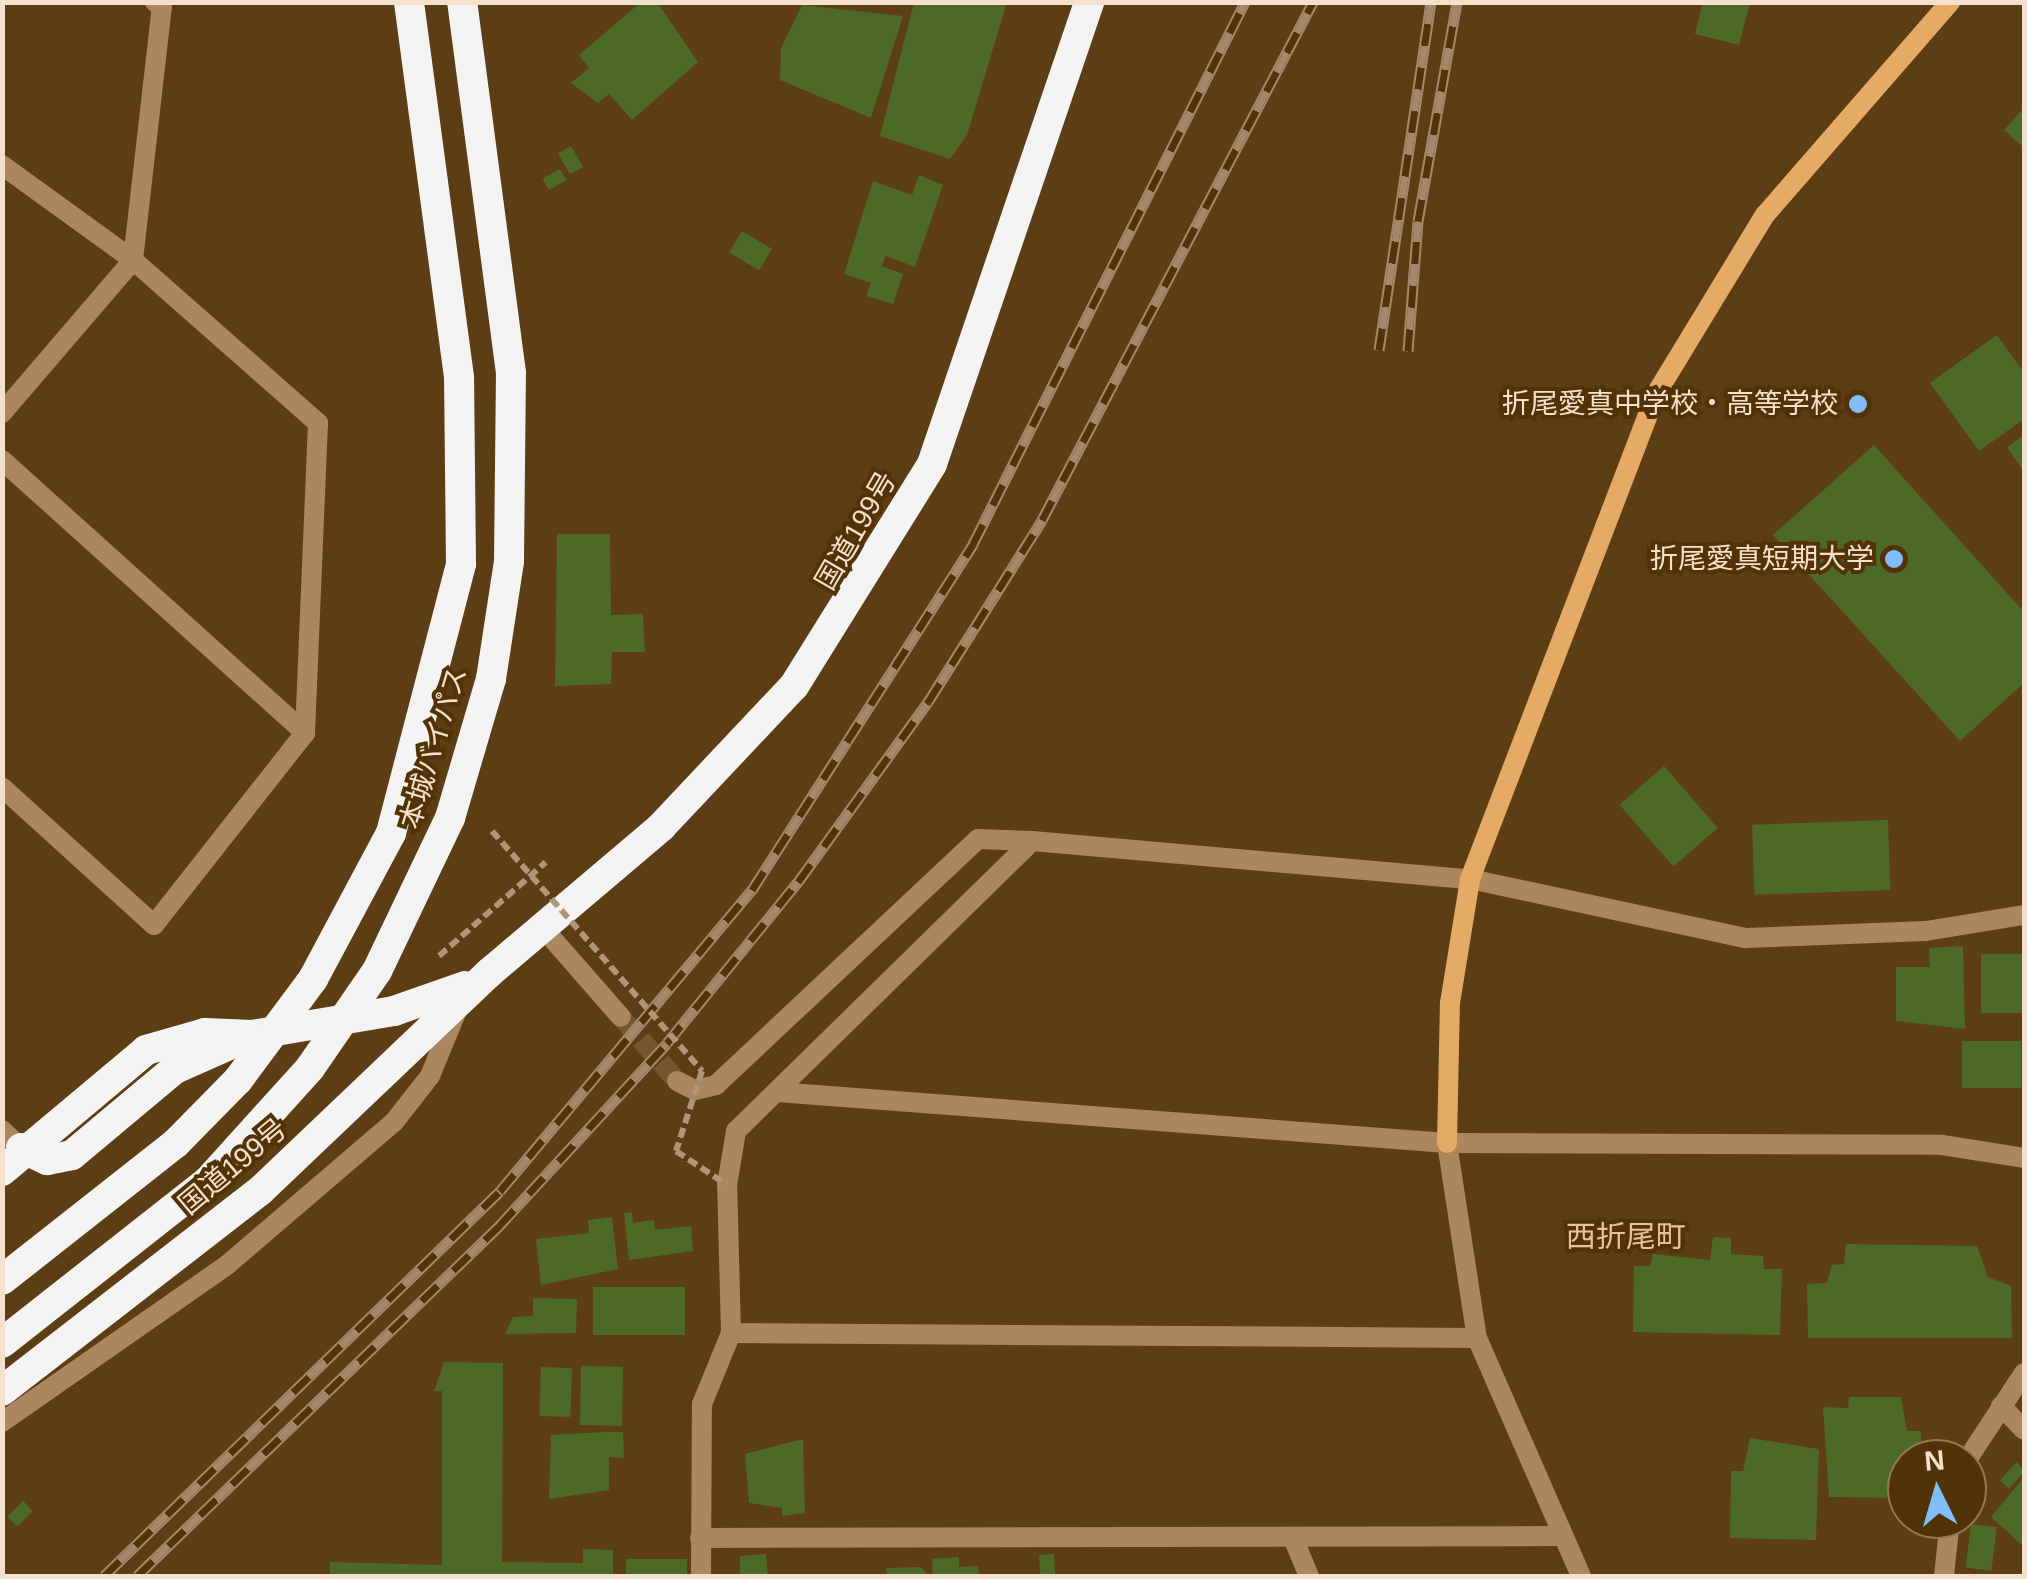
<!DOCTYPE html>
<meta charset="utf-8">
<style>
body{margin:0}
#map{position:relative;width:2027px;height:1579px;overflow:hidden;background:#5d3d14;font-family:Helvetica,"Noto Sans JP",sans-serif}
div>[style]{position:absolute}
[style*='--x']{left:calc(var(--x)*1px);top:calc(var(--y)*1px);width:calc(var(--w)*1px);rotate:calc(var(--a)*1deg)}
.building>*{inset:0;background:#4d6928;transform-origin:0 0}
.street-tunnel>*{height:20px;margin-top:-10px;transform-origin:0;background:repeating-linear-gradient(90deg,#745630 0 20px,transparent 0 30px)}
.path>*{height:6px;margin-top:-3px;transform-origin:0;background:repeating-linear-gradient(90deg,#af9678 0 10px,transparent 0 15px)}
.street>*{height:20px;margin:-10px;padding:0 10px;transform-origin:10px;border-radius:10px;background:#ac865d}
.secondary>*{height:20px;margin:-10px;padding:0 10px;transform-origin:10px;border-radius:10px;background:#e5aa65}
.highway>*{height:30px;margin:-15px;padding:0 15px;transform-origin:15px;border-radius:15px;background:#f3f3f3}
.rail>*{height:11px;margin-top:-5.5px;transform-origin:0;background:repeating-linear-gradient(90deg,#523207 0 22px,#a3896a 0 44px);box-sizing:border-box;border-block:2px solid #a3896a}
.path-bridge>*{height:6px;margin-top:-3px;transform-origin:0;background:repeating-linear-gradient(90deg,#af9678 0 10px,transparent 0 15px)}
.highway-bridge>*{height:30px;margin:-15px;padding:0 15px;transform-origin:15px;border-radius:15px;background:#f3f3f3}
.dots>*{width:28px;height:28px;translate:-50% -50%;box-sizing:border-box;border:5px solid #523207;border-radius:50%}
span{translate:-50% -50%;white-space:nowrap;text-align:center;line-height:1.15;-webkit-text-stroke:8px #523207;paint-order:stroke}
.poi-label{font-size:28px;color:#f4e1cc}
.right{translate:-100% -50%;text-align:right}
.street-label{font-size:28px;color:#f4e1cc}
.neighbourhood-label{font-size:30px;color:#e8c197}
.frame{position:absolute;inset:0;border:5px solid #f4e1cc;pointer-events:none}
.north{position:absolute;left:1887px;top:1439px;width:100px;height:100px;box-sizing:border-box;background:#523207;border:2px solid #937856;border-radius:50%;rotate:355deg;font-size:28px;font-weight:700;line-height:40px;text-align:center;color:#f4e1cc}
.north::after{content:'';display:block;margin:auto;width:35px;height:45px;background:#80bdfa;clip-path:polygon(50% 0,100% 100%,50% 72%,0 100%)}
</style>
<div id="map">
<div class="building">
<div style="clip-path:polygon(641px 2px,657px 2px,698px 62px,632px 120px,609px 94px,598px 103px,571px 83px,589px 68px,579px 55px)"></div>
<div style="clip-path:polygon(914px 2px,1007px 2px,967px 135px,950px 159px,880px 136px)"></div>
<div style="clip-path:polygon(1703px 2px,1750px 2px,1739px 45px,1695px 34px)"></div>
<div style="clip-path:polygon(802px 5px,903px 16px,871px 118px,780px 80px,781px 48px)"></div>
<div style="clip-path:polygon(2024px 108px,2024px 148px,2004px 130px)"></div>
<div style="left:571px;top:146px;width:24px;height:15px;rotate:60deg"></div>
<div style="left:560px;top:169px;width:13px;height:20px;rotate:61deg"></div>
<div style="clip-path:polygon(919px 175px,943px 185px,915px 267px,886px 256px,881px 266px,903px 274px,893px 304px,866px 296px,871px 283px,844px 274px,873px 181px,912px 195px)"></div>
<div style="left:742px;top:231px;width:35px;height:25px;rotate:31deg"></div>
<div style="clip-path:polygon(1997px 335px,2024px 373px,2024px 419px,1979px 451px,1930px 383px)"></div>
<div style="clip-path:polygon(2024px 435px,2024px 468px,2022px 469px,2007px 447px)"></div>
<div style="clip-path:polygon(1874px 445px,2024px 612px,2024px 683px,1960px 741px,1773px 535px)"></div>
<div style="clip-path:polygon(557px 534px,610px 534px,611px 615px,643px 614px,645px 652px,612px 652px,611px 684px,555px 686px)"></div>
<div style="left:1664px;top:766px;width:82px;height:59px;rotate:49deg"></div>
<div style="left:1888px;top:820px;width:70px;height:136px;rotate:88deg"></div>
<div style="clip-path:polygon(1963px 946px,1965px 1029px,1896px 1021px,1896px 967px,1930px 967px,1929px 948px)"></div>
<div style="left:2024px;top:954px;width:59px;height:43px;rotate:90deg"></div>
<div style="left:1962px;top:1041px;width:59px;height:47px"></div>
<div style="clip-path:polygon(632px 1212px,633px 1223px,654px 1220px,655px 1230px,691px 1226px,693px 1251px,629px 1260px,624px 1213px)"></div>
<div style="clip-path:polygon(612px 1217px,618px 1269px,541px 1285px,536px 1239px,589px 1233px,588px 1220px)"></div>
<div style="clip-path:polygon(1713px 1237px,1731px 1238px,1731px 1254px,1763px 1256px,1764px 1269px,1782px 1269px,1780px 1335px,1633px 1332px,1634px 1266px,1650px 1266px,1653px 1254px,1710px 1260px)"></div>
<div style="clip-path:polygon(1846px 1244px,1977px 1246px,1988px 1277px,2011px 1286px,2012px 1338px,1808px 1338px,1807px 1284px,1827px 1283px,1832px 1265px,1844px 1264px)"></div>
<div style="left:685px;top:1287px;width:48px;height:92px;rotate:90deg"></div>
<div style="clip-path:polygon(533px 1298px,577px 1299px,576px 1333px,505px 1334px,513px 1317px,533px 1316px)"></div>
<div style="clip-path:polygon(444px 1362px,503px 1363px,502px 1562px,583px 1563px,583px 1549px,613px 1550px,613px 1576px,330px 1576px,330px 1562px,442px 1565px,442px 1391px,434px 1391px)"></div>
<div style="left:581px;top:1366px;width:42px;height:59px;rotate:1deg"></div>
<div style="left:541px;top:1367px;width:31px;height:49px;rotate:2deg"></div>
<div style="clip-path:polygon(1849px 1397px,1901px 1397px,1907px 1431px,1921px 1431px,1921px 1459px,1907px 1459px,1907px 1498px,1829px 1497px,1823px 1407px,1848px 1408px)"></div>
<div style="clip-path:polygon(606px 1432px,623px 1432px,624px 1458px,609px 1457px,609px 1490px,549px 1499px,551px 1435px)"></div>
<div style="clip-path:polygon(1750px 1438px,1819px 1449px,1816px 1540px,1730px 1538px,1731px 1471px,1743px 1471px)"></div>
<div style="clip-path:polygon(803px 1439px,805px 1513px,782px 1516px,782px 1508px,749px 1503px,745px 1454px)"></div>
<div style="clip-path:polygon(2017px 1462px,2024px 1472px,2009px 1489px,2000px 1480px)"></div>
<div style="clip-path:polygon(2024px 1477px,2024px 1547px,1991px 1517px)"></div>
<div style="left:23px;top:1501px;width:14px;height:22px;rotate:45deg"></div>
<div style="left:1971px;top:1524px;width:26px;height:44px;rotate:7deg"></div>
<div style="clip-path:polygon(766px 1554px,768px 1576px,740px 1576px,740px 1556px)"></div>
<div style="left:1054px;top:1554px;width:22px;height:15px;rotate:87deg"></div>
<div style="clip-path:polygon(959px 1557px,959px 1567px,978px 1566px,979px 1576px,933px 1576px,932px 1559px)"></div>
<div style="left:687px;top:1559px;width:17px;height:61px;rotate:90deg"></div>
<div style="clip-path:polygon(921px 1567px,929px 1576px,887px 1576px,886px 1568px)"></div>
</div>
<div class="street-tunnel">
<div style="--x:621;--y:1017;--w:85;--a:48.8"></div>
</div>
<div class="path">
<div style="--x:439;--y:956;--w:142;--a:-41.3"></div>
</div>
<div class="street">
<div style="--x:2;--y:165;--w:162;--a:35.9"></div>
<div style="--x:133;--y:260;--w:247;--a:41.4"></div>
<div style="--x:318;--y:423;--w:310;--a:92.4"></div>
<div style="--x:305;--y:733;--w:244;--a:128.2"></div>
<div style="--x:154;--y:925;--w:205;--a:-137.8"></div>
<div style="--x:2;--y:413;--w:201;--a:-49.4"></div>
<div style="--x:133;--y:260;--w:255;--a:-83.5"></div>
<div style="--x:162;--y:7;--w:9;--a:-144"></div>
<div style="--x:2;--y:460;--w:408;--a:42"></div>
<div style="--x:543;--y:928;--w:118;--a:48.8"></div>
<div style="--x:677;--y:1081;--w:20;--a:27"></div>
<div style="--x:695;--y:1090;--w:22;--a:-13"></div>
<div style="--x:716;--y:1085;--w:359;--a:-43.2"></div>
<div style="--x:978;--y:839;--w:54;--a:2.1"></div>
<div style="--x:777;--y:1092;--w:672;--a:4.35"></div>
<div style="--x:1447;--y:1143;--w:495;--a:0.2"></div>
<div style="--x:1942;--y:1145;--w:83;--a:9"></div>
<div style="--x:2;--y:1130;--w:26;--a:43"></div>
<div style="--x:1447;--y:1143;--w:197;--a:81.3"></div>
<div style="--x:1477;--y:1338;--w:260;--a:66.4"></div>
<div style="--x:731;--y:1333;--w:746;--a:0.38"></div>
<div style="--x:2001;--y:1406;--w:33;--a:46"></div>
<div style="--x:2;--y:1422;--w:274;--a:-34.9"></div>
<div style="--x:227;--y:1265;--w:220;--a:-40.6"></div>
<div style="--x:394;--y:1122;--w:58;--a:-52"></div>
<div style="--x:430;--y:1076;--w:74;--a:-67.6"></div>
<div style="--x:1967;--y:1460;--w:104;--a:-56.8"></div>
<div style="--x:700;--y:1538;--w:858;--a:-0.13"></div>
<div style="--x:1293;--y:1538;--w:41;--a:67.2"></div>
<div style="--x:701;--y:1576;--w:172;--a:-89.7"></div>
<div style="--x:702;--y:1404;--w:77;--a:-67.8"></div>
<div style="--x:731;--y:1333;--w:148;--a:-91.5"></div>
<div style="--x:727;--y:1185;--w:55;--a:-80.5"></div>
<div style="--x:736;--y:1131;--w:414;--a:-44.4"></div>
<div style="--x:1032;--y:841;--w:440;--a:5"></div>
<div style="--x:1470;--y:879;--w:282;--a:12.1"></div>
<div style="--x:1746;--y:938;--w:180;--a:-2.2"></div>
<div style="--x:1926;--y:931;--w:99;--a:-9.3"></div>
<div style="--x:1944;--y:1576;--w:57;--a:-84"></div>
</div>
<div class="secondary">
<div style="--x:1447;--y:1143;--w:140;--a:-88.8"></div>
<div style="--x:1450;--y:1003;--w:126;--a:-80.8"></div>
<div style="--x:1470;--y:879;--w:519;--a:-69.02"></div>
<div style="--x:1656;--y:394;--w:210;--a:-58.7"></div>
<div style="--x:1765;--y:215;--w:282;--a:-49"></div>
</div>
<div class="highway">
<div style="--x:377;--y:971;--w:170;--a:-64.5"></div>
<div style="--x:450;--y:818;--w:145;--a:-73.6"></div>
<div style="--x:491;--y:679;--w:119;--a:-81.3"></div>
<div style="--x:509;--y:561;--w:188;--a:-89.4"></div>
<div style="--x:511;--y:373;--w:374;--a:-97.5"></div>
<div style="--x:313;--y:979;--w:166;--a:-61.9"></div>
<div style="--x:391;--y:833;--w:278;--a:-75.4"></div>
<div style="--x:461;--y:564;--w:187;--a:-90.6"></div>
<div style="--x:459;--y:377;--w:378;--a:-97.6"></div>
<div style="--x:21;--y:1148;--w:29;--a:25"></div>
<div style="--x:47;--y:1160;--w:25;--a:-11"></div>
<div style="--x:72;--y:1155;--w:134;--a:-39.9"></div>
<div style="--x:175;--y:1069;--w:77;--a:-23.9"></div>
<div style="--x:2;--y:1171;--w:188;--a:-40"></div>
<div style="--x:146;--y:1050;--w:61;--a:-16.1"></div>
<div style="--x:205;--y:1033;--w:47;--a:2.4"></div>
<div style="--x:252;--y:1035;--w:144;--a:-9.6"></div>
<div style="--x:394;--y:1011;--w:75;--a:-19.4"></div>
<div style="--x:2;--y:1280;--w:221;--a:-38.2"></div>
<div style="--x:176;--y:1143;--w:88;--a:-45.5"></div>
<div style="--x:2;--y:1343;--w:262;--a:-38.2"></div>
<div style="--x:208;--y:1181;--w:152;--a:-47.9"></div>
<div style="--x:2;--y:1391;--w:326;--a:-37.8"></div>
<div style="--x:260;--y:1191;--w:316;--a:-43.6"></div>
<div style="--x:489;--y:973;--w:226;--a:-40.3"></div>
<div style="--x:661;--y:827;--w:194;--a:-46.7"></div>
<div style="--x:794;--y:686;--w:261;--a:-58.1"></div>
<div style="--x:932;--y:464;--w:488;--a:-71.2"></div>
</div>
<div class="rail">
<div style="--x:1379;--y:350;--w:352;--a:-81.5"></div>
<div style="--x:1408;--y:351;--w:130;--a:-85.6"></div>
<div style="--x:1418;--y:221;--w:222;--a:-79.9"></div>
<div style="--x:104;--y:1576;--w:552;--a:-44.19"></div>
<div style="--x:500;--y:1191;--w:393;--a:-50.1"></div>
<div style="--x:752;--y:890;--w:411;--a:-57.4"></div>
<div style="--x:973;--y:544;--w:606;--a:-63.35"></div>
<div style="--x:137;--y:1576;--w:504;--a:-44.03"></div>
<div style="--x:499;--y:1226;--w:248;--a:-47.4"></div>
<div style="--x:667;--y:1043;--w:208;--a:-50.9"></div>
<div style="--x:798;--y:882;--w:222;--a:-54.2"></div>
<div style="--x:928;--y:702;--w:215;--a:-57.9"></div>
<div style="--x:1042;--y:520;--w:585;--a:-62.38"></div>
</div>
<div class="path-bridge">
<div style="--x:492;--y:831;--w:319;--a:48.8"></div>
<div style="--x:702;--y:1071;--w:84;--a:108"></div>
<div style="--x:676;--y:1151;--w:61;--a:33.7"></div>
</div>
<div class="highway-bridge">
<div style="--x:310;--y:1068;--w:118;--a:-55.4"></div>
<div style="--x:238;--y:1080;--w:126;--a:-53.4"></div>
</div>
<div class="dots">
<div style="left:1858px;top:404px;background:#80bdfa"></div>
<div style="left:1894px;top:559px;background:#80bdfa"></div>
</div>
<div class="poi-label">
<span class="right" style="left:1838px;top:404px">折尾愛真中学校・高等学校</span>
<span class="right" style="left:1874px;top:559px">折尾愛真短期大学</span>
</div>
<div class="street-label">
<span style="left:856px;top:531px;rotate:-60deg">国道199号</span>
<span style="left:434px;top:748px;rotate:-73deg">本城バイパス</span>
<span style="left:233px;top:1167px;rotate:-40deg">国道199号</span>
</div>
<div class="neighbourhood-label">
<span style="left:1626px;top:1237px">西折尾町</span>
</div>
<div class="frame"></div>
<div class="north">N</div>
</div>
